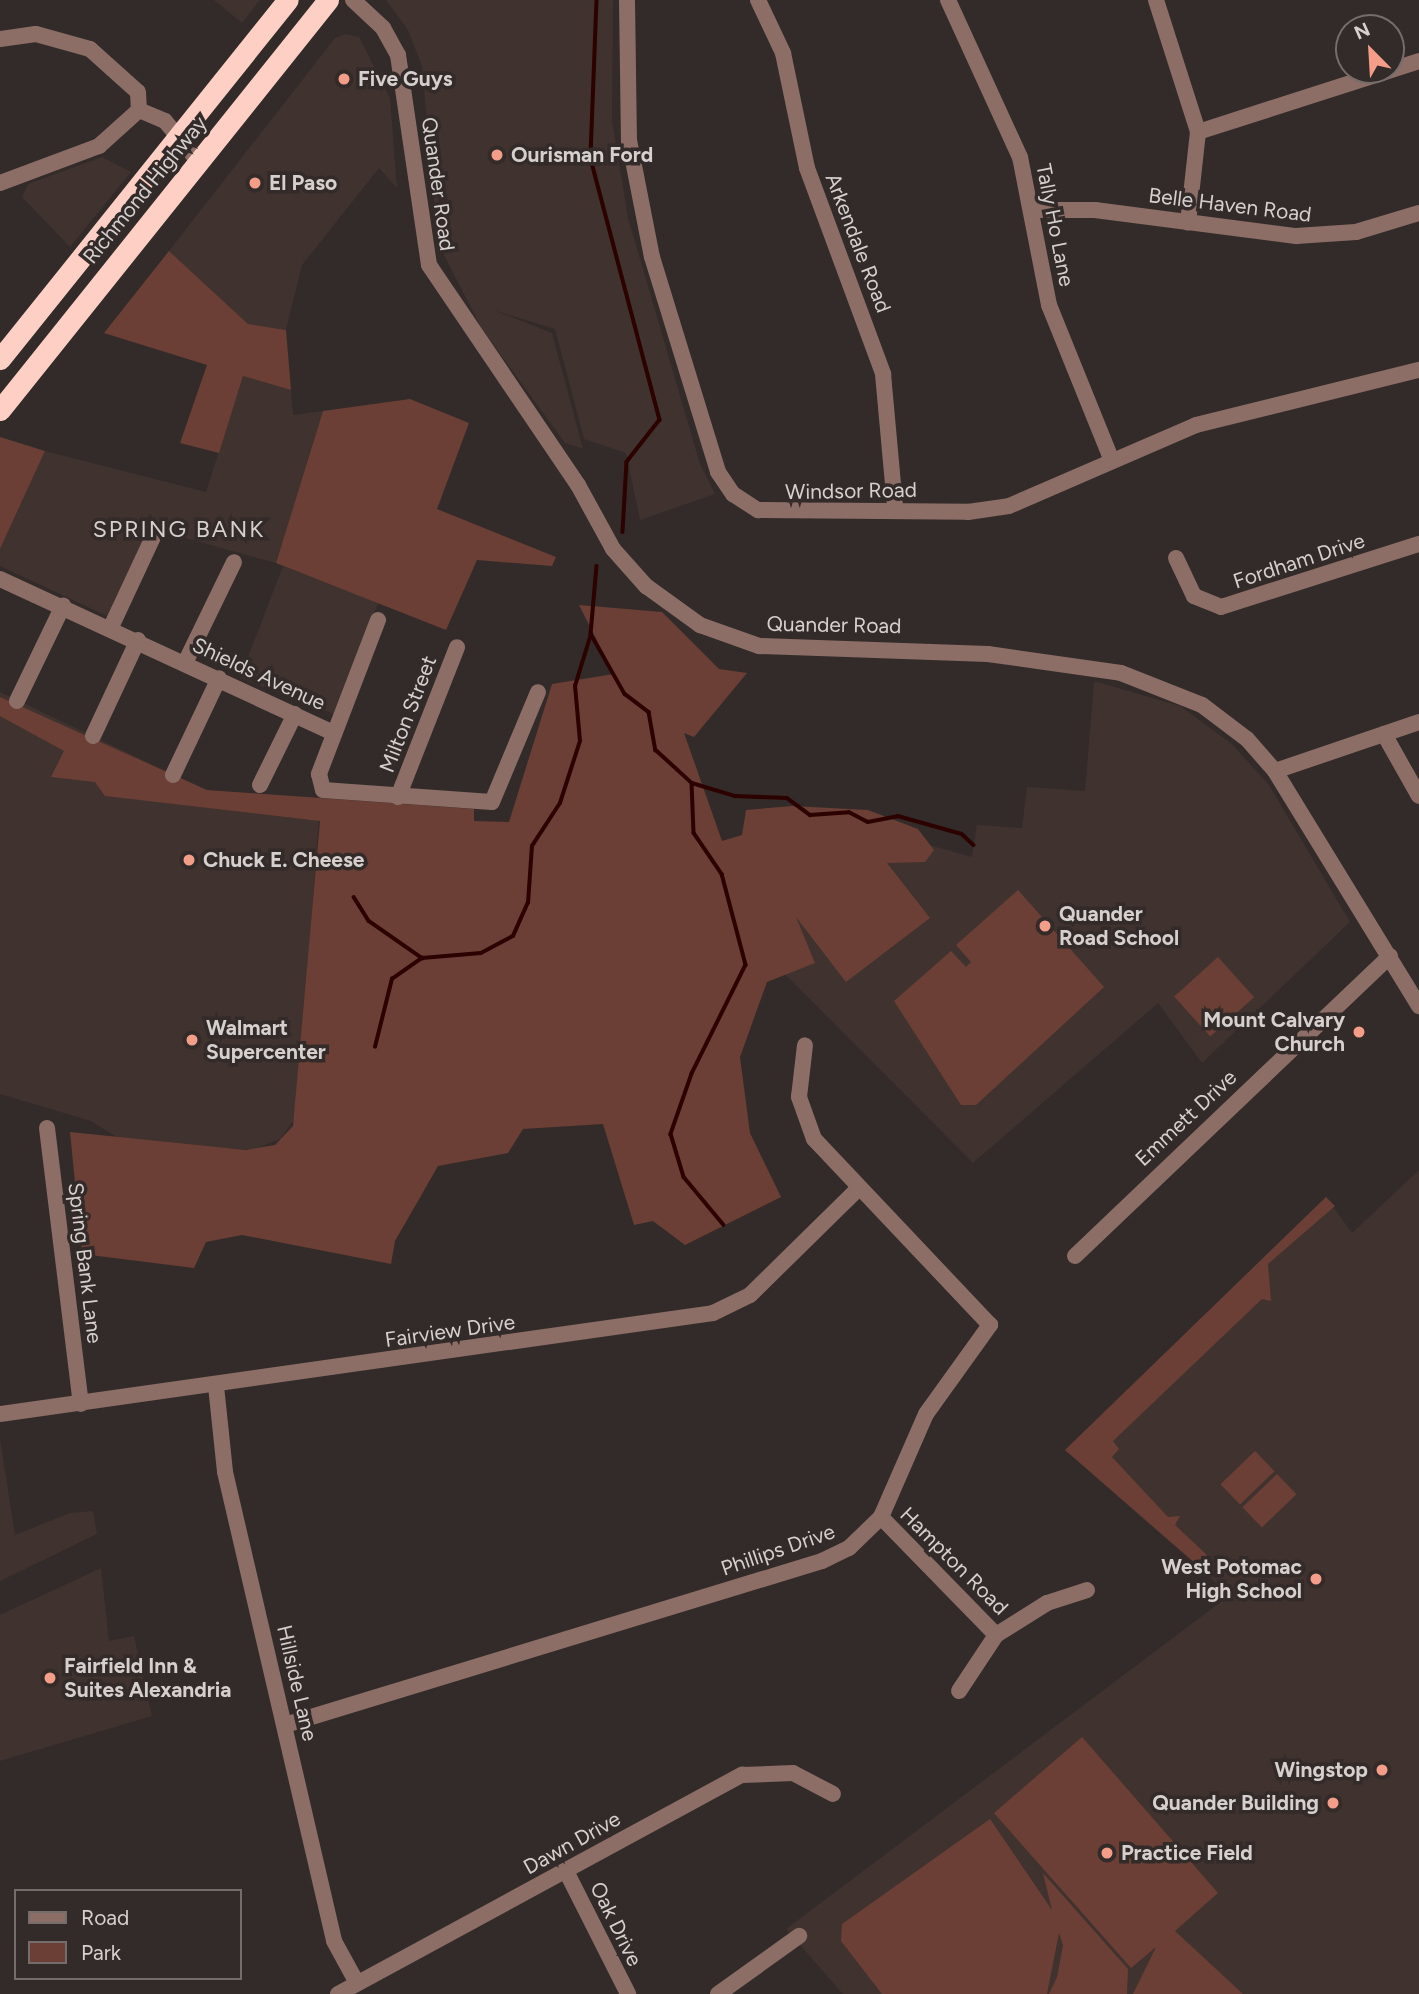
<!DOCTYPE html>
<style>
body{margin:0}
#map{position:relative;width:1419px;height:1994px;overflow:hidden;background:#332b29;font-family:Figtree,sans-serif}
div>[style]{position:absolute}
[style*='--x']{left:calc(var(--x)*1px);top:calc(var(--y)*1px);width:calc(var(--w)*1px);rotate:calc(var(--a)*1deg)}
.built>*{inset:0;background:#40322e;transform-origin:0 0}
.green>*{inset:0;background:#6b3f35;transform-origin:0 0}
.stream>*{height:3.5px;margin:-1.75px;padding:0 1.75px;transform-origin:1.75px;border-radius:1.75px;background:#2b0200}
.minor>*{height:16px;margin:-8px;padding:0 8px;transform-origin:8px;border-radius:8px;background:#8c6e67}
.highway>*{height:21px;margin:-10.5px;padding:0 10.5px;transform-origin:10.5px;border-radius:10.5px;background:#fed0c5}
.dots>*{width:19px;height:19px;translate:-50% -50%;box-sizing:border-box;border:4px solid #332b29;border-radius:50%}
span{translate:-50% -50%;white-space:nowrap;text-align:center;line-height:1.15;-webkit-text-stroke:7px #332b29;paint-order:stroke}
.poi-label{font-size:21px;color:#d5d0ce;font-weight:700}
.left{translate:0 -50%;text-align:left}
.right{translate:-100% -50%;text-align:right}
.street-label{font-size:21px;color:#d5d0ce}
.neighbourhood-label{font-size:23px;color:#d5d0ce;letter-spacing:2px}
.legend{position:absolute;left:14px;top:1889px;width:228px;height:91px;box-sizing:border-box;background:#332b29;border:2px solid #746d6b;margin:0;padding:9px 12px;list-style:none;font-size:21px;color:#d5d0ce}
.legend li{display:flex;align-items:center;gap:14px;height:35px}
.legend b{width:35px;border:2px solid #746d6b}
.north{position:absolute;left:1335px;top:14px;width:70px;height:70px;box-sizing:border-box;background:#332b29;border:2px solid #746d6b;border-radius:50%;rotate:336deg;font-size:19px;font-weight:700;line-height:28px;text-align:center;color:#d5d0ce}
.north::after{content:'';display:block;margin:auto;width:24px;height:32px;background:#f49e89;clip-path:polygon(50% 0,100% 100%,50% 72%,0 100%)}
</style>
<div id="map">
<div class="built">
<div style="clip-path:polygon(214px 0,260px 0,242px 23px)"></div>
<div style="clip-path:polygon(386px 0,613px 0,612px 121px,628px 218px,700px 464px,715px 494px,640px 520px,626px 453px,584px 439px,555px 329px,493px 310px,552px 333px,583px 449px,565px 443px,482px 329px,438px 243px,422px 66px,408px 30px)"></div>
<div style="clip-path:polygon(346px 34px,359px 37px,390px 98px,397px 188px,379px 168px,302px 265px,286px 330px,248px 324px,169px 251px,335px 38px)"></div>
<div style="clip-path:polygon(102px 157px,131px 172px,70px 247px,22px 197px,28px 184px)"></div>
<div style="clip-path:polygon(243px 376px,291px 390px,293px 415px,323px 411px,276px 563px,149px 528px,107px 616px,0 566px,0 549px,45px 451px,206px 492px)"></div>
<div style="left:283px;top:566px;width:102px;height:120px;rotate:21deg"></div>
<div style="clip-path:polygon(1094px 681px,1180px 706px,1232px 744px,1269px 785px,1350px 922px,1202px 1063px,1158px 1003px,973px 1163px,742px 931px,819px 814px,972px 857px,977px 825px,1022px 828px,1027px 787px,1085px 791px)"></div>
<div style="clip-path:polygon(0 692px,214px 794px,320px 803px,299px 1092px,294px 1120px,280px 1139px,252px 1150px,123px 1141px,91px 1121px,0 1094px)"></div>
<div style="clip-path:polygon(1419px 1170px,1419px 1994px,843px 1994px,786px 1929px,1230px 1595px,1065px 1450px,1326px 1197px,1352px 1233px)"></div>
<div style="clip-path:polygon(0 1439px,15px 1535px,70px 1513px,93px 1511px,97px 1534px,0 1581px)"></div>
<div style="clip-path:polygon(101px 1568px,109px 1641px,134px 1636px,152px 1716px,0 1761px,0 1615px)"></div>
</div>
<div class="green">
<div style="clip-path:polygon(169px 251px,248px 324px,286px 330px,291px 390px,243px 376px,219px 453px,180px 443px,207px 365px,104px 333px)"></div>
<div style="clip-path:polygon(410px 399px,469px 423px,437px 509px,556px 557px,552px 566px,477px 560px,446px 630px,276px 563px,323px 411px)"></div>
<div style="clip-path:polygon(0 437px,45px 451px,0 549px)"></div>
<div style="clip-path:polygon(579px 605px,662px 612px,719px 669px,747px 673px,694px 737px,684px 733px,722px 841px,742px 835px,746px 810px,792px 806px,868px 810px,918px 829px,934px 850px,925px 862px,887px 863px,930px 918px,846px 982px,796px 917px,815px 963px,767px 982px,740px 1057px,750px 1133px,781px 1197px,685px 1245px,653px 1221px,634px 1225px,603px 1124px,523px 1129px,508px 1153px,438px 1166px,395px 1241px,391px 1264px,242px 1235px,206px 1242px,194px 1268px,82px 1254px,70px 1132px,246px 1150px,275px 1145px,293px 1126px,320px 821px,105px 796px,95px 782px,51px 777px,64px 751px,0 716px,0 697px,207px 790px,474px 809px,474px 821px,509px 822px,552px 684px,614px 674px)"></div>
<div style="clip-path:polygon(1018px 890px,1104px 987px,976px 1105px,961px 1105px,894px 1001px,951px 951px,966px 967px,971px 962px,956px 945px)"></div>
<div style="left:1218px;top:957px;width:54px;height:59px;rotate:48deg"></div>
<div style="clip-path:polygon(1326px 1197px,1335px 1206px,1268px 1264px,1271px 1301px,1262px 1299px,1113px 1441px,1119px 1449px,1112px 1457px,1168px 1517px,1180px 1516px,1175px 1525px,1207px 1555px,1195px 1563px,1065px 1450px)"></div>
<div style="left:1255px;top:1451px;width:28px;height:48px;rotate:46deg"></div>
<div style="left:1277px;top:1474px;width:28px;height:48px;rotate:46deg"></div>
<div style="clip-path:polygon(1082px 1737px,1218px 1893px,1175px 1931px,1243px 1994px,1133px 1994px,1156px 1947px,1131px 1968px,994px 1813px)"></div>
<div style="clip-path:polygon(990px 1819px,1052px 1910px,1043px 1873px,1128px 1969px,1127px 1994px,1049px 1994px,1057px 1977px,1063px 1945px,1059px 1933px,1047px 1994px,882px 1994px,841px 1941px,842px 1924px)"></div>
</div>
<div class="stream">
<div style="--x:597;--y:0;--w:159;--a:92.2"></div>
<div style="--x:591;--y:159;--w:270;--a:75.2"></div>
<div style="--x:660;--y:420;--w:53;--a:128.2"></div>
<div style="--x:627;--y:462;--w:70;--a:93.3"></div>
<div style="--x:597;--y:566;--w:68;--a:95"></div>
<div style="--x:591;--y:634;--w:69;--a:60.5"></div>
<div style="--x:625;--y:694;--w:30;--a:37"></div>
<div style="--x:649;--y:712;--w:39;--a:80"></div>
<div style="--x:656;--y:750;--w:49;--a:42.5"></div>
<div style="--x:692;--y:783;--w:50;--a:87.7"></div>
<div style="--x:694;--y:833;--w:50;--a:55.7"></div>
<div style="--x:722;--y:874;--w:94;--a:75.2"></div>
<div style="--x:746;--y:965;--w:122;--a:116.4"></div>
<div style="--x:692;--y:1074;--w:64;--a:109.3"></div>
<div style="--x:671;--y:1134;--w:45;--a:73.2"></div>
<div style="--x:684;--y:1177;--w:62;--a:50.2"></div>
<div style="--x:692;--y:783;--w:45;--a:16.8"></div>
<div style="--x:735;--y:796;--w:52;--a:2.2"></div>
<div style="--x:787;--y:798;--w:29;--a:36"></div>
<div style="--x:810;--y:815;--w:39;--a:-4"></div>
<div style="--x:849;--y:812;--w:21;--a:28"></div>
<div style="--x:868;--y:822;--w:31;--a:-11"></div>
<div style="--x:898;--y:816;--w:66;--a:15.7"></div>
<div style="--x:962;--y:834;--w:16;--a:43"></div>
<div style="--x:354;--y:897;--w:28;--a:58"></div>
<div style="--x:369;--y:921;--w:65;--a:34.9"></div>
<div style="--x:422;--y:958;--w:59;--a:-4.8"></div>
<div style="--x:481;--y:953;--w:36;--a:-28"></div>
<div style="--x:513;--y:936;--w:36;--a:-66"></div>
<div style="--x:528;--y:903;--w:57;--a:-86"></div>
<div style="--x:532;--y:846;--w:51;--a:-56.9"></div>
<div style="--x:560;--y:803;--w:65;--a:-72.1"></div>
<div style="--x:580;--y:741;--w:55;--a:-95.2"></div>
<div style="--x:575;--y:686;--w:54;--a:-72.9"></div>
<div style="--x:375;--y:1047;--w:70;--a:-76"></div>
<div style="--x:392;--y:979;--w:37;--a:-35"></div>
</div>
<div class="minor">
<div style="--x:353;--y:0;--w:41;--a:43"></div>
<div style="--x:383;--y:28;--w:31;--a:61"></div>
<div style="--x:398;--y:55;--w:212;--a:81.6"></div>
<div style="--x:429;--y:265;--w:266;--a:55.9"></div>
<div style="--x:578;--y:485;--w:73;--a:61.3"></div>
<div style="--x:613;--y:549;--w:50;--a:48.3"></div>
<div style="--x:646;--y:586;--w:67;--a:35.8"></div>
<div style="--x:700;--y:625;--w:63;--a:19.6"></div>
<div style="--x:759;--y:646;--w:229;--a:2"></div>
<div style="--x:988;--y:654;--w:134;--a:8.1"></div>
<div style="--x:1121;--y:673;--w:87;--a:21.6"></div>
<div style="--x:1202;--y:705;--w:56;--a:37.1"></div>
<div style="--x:1247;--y:739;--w:43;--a:48.8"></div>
<div style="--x:1275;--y:771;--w:276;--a:58.5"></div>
<div style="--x:627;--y:0;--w:140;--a:89.2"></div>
<div style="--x:629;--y:140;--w:119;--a:78.9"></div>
<div style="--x:652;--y:257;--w:225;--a:72.9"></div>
<div style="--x:718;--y:472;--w:27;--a:56"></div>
<div style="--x:733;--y:494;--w:30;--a:33"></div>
<div style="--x:758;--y:510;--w:210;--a:0.5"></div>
<div style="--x:968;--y:512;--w:41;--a:-8.3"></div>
<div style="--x:1009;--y:506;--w:204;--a:-23.4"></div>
<div style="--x:1196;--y:425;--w:230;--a:-13.9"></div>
<div style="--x:758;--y:0;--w:59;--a:64.7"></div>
<div style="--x:783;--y:53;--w:117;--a:78.2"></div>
<div style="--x:807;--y:168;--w:220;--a:69.7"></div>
<div style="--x:883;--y:374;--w:133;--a:84.8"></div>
<div style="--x:948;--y:0;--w:173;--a:65.4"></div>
<div style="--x:1020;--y:157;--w:151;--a:78.9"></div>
<div style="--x:1049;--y:305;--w:168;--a:68"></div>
<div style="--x:1156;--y:0;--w:139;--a:72.3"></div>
<div style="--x:1198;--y:132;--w:91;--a:96.3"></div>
<div style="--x:0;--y:39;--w:36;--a:-8"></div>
<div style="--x:36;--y:34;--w:56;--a:15.5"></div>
<div style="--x:90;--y:49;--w:64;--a:41.9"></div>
<div style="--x:138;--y:92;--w:18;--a:87"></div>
<div style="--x:139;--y:110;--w:28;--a:23"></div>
<div style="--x:165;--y:121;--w:53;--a:50.3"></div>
<div style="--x:1198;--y:132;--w:232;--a:-17.8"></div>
<div style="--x:0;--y:183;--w:106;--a:-20.5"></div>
<div style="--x:99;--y:146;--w:54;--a:-42"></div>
<div style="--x:1034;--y:210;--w:61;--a:0"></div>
<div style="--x:1095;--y:210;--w:203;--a:7.4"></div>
<div style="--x:1296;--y:236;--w:60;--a:-3.8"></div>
<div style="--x:1356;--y:232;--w:66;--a:-16.8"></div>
<div style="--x:1176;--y:558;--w:42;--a:64.7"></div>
<div style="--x:1194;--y:596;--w:29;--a:22"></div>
<div style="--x:1221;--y:607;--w:208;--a:-17.7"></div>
<div style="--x:0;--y:579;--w:368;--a:24.8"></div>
<div style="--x:378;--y:620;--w:165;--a:111"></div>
<div style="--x:319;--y:774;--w:16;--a:76"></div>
<div style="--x:323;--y:790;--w:169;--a:4.1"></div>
<div style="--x:492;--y:802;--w:119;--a:-67.3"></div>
<div style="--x:111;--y:627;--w:99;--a:-65"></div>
<div style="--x:185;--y:663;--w:112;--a:-64.1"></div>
<div style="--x:17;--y:701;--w:106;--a:-64.2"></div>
<div style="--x:1384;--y:734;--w:71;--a:60.6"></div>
<div style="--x:93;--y:736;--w:106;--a:-64.9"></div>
<div style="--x:1275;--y:771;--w:152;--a:-18.8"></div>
<div style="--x:173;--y:775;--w:107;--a:-64.6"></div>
<div style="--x:260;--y:785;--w:79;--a:-63.8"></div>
<div style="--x:398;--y:797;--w:161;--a:-68.5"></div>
<div style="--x:47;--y:1128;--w:278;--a:83"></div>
<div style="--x:1075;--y:1256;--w:435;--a:-43.6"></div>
<div style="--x:216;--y:1386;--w:86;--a:84"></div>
<div style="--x:225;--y:1472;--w:481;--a:76.9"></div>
<div style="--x:334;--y:1941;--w:48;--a:61.3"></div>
<div style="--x:0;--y:1414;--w:720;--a:-8.06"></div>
<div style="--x:713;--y:1313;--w:41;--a:-25.9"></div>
<div style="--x:750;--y:1295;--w:153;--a:-44.5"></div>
<div style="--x:881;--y:1517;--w:165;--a:45.7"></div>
<div style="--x:959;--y:1691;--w:67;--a:-56.5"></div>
<div style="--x:996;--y:1635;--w:60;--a:-32.1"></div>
<div style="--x:1047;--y:1603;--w:42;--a:-18"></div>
<div style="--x:285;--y:1725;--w:561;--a:-16.98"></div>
<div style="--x:822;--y:1561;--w:30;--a:-26"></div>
<div style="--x:849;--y:1548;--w:45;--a:-44.1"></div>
<div style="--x:881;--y:1517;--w:112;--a:-66.4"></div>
<div style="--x:926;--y:1414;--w:110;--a:-54.3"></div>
<div style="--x:990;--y:1325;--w:256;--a:-133.4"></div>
<div style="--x:814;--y:1139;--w:45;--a:-109.7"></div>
<div style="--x:799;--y:1097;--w:52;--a:-83.4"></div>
<div style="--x:566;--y:1871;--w:138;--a:63.2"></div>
<div style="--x:338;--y:1994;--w:460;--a:-28.5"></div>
<div style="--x:742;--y:1775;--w:51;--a:-2.2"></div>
<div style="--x:793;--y:1773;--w:45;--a:27.7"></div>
<div style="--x:718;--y:1994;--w:100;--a:-35.6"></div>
</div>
<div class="highway">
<div style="--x:0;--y:359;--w:460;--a:-51.3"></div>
<div style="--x:0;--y:410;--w:525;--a:-51.34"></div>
</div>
<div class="dots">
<div style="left:344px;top:79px;background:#f49e89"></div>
<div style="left:497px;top:155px;background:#f49e89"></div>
<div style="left:255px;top:183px;background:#f49e89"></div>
<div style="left:189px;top:860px;background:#f49e89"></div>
<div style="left:1045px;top:926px;background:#f49e89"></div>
<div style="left:1359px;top:1032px;background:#f49e89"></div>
<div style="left:192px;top:1040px;background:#f49e89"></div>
<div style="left:1316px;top:1579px;background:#f49e89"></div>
<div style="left:50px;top:1678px;background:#f49e89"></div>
<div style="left:1382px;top:1770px;background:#f49e89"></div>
<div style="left:1333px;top:1803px;background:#f49e89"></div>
<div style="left:1107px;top:1853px;background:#f49e89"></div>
</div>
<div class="poi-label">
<span class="left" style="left:358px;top:79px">Five Guys</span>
<span class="left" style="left:511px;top:155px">Ourisman Ford</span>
<span class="left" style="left:269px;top:183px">El Paso</span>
<span class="left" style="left:203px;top:860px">Chuck E. Cheese</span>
<span class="left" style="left:1059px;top:926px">Quander<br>Road School</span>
<span class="right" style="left:1345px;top:1032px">Mount Calvary<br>Church</span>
<span class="left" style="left:206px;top:1040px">Walmart<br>Supercenter</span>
<span class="right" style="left:1302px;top:1579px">West Potomac<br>High School</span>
<span class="left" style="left:64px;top:1678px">Fairfield Inn &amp;<br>Suites Alexandria</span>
<span class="right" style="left:1368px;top:1770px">Wingstop</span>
<span class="right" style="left:1319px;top:1803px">Quander Building</span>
<span class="left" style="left:1121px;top:1853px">Practice Field</span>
</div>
<div class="street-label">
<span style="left:438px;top:184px;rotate:82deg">Quander Road</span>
<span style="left:145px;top:190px;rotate:-51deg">Richmond Highway</span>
<span style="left:1230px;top:205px;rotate:7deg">Belle Haven Road</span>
<span style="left:1055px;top:225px;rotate:79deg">Tally Ho Lane</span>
<span style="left:858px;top:243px;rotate:69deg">Arkendale Road</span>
<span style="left:851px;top:491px;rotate:-1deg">Windsor Road</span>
<span style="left:1299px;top:561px;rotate:-18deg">Fordham Drive</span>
<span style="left:834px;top:625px;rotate:1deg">Quander Road</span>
<span style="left:259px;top:674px;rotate:25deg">Shields Avenue</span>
<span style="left:408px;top:714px;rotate:-69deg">Milton Street</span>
<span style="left:1186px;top:1118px;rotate:-43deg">Emmett Drive</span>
<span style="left:85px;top:1263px;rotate:83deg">Spring Bank Lane</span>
<span style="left:450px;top:1331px;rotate:-8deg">Fairview Drive</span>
<span style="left:778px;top:1550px;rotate:-19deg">Phillips Drive</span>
<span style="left:954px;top:1561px;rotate:45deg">Hampton Road</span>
<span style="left:297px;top:1683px;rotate:77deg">Hillside Lane</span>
<span style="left:572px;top:1843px;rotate:-29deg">Dawn Drive</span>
<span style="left:616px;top:1924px;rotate:64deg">Oak Drive</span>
</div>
<div class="neighbourhood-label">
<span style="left:179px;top:529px">SPRING BANK</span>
</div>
<ul class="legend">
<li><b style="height:9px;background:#8c6e67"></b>Road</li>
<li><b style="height:19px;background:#6b3f35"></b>Park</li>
</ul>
<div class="north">N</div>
</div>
